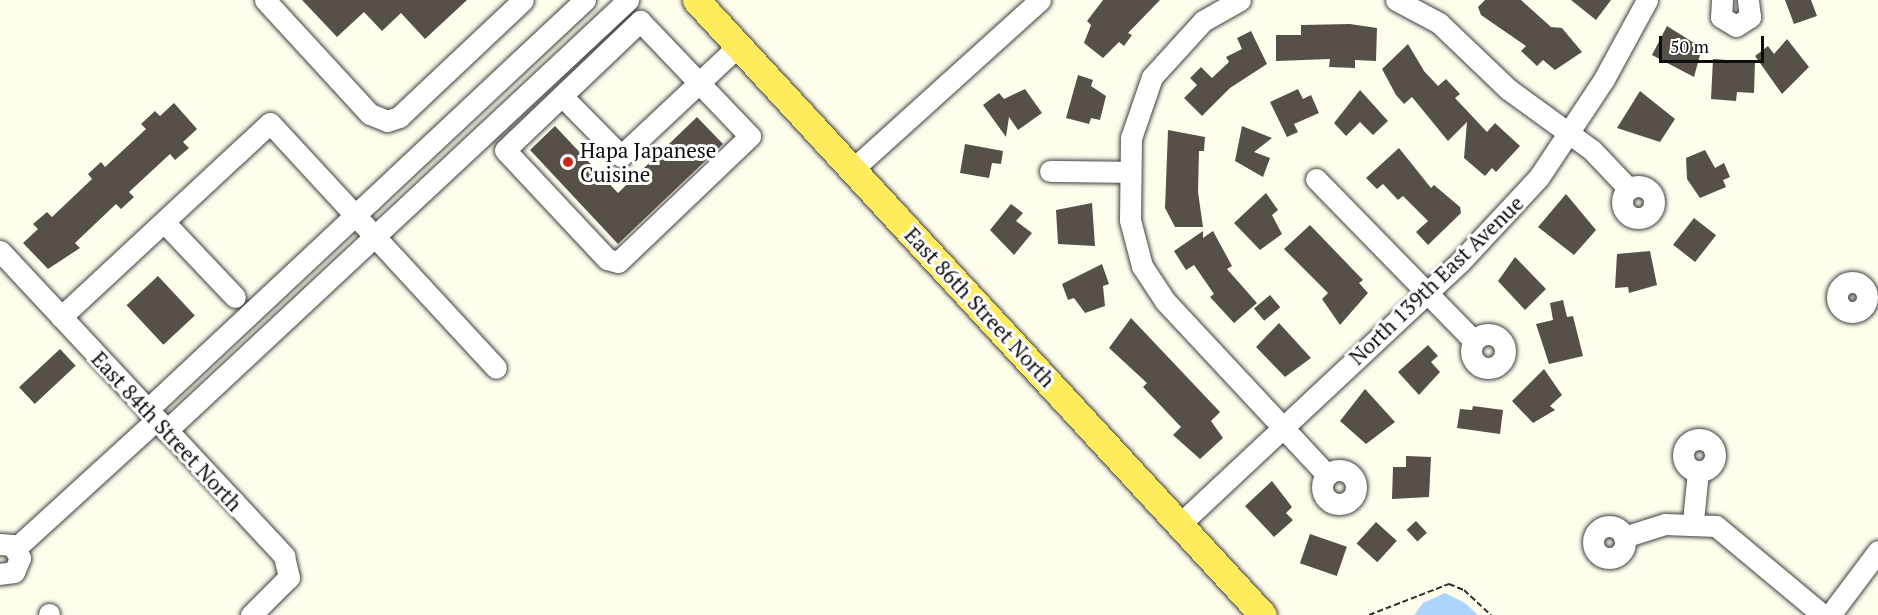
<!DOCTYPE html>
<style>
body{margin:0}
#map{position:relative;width:1878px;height:615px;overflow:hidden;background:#fffeed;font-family:"PT Serif",serif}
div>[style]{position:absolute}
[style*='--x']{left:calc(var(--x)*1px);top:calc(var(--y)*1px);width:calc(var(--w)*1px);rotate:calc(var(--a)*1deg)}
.water>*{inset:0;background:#acd4fc}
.building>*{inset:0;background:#575048;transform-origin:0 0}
.path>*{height:2px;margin-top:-1px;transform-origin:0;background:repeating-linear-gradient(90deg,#2f2f2f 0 6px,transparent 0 9px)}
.roads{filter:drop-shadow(0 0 2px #404040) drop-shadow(0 0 2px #404040)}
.minor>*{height:21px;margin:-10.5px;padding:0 10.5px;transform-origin:10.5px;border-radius:10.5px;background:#fff}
.minor>.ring{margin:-10.5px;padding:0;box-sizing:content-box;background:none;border:21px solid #fff;border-radius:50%}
.major>*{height:27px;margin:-13.5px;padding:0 13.5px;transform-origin:13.5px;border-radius:13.5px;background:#ffec5d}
.dots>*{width:16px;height:16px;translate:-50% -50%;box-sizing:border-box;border:3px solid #fff;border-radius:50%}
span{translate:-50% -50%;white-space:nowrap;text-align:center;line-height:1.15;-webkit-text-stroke:6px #fff;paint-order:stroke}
.poi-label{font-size:21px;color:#0d0d0d}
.left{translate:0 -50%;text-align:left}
.street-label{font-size:21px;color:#0d0d0d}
.scale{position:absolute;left:1659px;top:36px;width:105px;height:27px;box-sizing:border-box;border:3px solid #0d0d0d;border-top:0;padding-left:8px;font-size:18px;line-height:21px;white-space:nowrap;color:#0d0d0d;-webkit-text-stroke:4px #fff;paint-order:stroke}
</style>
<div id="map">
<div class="water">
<div style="clip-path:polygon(1445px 593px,1465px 603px,1478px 615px,1414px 615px,1423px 603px)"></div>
</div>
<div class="building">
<div style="clip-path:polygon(302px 0,467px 0,425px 39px,401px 13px,382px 31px,364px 12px,337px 37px)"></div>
<div style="clip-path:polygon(1103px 0,1160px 0,1128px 33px,1132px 35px,1124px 46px,1119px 42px,1103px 58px,1084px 43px,1091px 25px,1087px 21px)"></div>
<div style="clip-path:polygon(1485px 0,1521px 0,1551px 27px,1562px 28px,1582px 52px,1555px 70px,1543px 60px,1537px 66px,1521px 51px,1526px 46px,1481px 15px,1478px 7px)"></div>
<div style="clip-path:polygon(1571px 0,1611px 0,1596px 20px)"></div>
<div style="clip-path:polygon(1785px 0,1811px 0,1817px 16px,1794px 24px)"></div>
<div style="clip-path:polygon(1350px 24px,1377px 28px,1376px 61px,1355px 60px,1355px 68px,1329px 67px,1330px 59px,1276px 61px,1276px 35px,1301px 35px,1301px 25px)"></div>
<div style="clip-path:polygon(1667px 26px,1702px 48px,1694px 77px,1652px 55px)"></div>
<div style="clip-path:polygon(1251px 31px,1267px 64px,1230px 88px,1202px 116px,1184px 98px,1197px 85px,1190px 78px,1201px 67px,1212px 78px,1229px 62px,1226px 57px,1242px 49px,1237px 38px)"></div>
<div style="clip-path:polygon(1787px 39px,1809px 67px,1782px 94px,1755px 56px,1768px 46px,1774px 54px)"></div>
<div style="clip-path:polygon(1408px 44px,1424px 71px,1438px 86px,1446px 79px,1460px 94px,1455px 98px,1487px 132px,1495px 123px,1520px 146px,1496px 172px,1492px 168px,1485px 176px,1464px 158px,1467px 122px,1448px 141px,1412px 97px,1404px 104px,1396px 95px,1382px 69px)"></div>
<div style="clip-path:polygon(1713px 59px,1755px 62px,1754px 93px,1737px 92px,1736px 101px,1711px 99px)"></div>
<div style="clip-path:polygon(1078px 75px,1093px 80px,1091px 86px,1106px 96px,1100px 120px,1091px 118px,1089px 124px,1066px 118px)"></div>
<div style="clip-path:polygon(1025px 89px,1042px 113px,1018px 130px,1009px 117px,1006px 137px,983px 105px,999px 93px,1004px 99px)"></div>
<div style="clip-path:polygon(1298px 89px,1303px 99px,1311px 95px,1319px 113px,1294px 124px,1298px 132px,1287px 137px,1270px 102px)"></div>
<div style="clip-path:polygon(1360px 90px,1388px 121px,1373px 135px,1360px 122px,1346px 136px,1334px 123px)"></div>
<div style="clip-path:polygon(1640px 91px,1675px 119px,1660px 142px,1617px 128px)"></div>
<div style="clip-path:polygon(174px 103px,197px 129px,183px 142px,189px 148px,175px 160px,170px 154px,129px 192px,134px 197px,121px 209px,116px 204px,75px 243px,80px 248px,48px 269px,23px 243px,38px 229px,33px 224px,47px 212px,52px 217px,92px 179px,88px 174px,101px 162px,105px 167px,146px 129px,141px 124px,155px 111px,160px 116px)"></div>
<div style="clip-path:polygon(697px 117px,723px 144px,618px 244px,530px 150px,555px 126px,618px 193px)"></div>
<div style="clip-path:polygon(1242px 126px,1272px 138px,1254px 152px,1270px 158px,1263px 177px,1235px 161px)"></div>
<div style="clip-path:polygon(1168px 130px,1205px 137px,1204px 151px,1199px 151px,1198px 192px,1203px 227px,1175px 227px,1165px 208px)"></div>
<div style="clip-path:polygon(965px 144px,1003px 151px,1001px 164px,992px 163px,989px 178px,960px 173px)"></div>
<div style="clip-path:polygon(1399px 148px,1431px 188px,1434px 185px,1460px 207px,1461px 213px,1428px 245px,1416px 232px,1428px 221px,1403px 196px,1398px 200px,1383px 184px,1377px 189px,1366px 178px)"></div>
<div style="clip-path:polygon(1705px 150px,1715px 168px,1724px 163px,1730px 177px,1723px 180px,1726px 187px,1700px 198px,1687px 179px,1686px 158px)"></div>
<div style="clip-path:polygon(1266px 193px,1278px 210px,1272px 215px,1282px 234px,1260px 250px,1234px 223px)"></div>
<div style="clip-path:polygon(1566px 194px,1596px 230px,1574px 255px,1538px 227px)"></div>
<div style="clip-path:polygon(1092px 203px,1095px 246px,1058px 244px,1056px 210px)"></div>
<div style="clip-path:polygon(1011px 204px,1023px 213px,1016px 221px,1032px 233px,1014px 255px,990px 230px)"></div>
<div style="left:1694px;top:218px;width:28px;height:34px;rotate:38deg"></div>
<div style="clip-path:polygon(1310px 225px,1363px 280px,1359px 283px,1368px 293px,1340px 325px,1322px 299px,1328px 293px,1284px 249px)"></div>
<div style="clip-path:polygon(1203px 231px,1203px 238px,1213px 231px,1232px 266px,1227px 269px,1257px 303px,1234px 323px,1210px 297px,1214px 294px,1194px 265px,1186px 270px,1174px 251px)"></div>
<div style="clip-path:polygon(1650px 251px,1657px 285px,1629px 293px,1628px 287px,1615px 288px,1617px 254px)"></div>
<div style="clip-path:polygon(1515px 257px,1546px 289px,1525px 310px,1498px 281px)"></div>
<div style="clip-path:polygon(1102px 264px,1109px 284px,1103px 286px,1105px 306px,1085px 313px,1074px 298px,1068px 300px,1062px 284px)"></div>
<div style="left:158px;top:276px;width:54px;height:43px;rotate:47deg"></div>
<div style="left:1270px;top:295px;width:16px;height:21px;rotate:50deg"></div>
<div style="clip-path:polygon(1563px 300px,1567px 317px,1573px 316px,1583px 356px,1549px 364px,1536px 324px,1553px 320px,1550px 303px)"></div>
<div style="clip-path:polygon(1131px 318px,1220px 412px,1211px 421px,1223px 438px,1200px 459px,1173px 435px,1181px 427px,1143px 387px,1147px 383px,1109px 348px)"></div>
<div style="clip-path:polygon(1279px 323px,1311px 358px,1285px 377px,1256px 347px)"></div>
<div style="clip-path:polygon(1428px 345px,1438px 356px,1431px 362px,1440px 372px,1419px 395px,1398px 372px)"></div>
<div style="left:60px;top:349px;width:23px;height:56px;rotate:47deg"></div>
<div style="clip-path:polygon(1544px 369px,1562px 395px,1550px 406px,1555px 410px,1533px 423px,1512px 401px)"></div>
<div style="clip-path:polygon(1365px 389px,1395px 422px,1366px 444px,1340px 421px)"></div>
<div style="clip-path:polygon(1473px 406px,1503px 410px,1500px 434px,1457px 428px,1460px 409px,1472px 410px)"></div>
<div style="clip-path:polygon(1406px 456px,1431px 457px,1429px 497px,1392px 499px,1393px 467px,1406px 467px)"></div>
<div style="clip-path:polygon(1272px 481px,1292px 507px,1286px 513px,1293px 520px,1274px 537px,1245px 506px)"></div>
<div style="left:1416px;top:521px;width:16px;height:13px;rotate:47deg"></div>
<div style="left:1376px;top:522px;width:28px;height:29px;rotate:42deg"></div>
<div style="left:1310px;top:534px;width:39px;height:31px;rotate:19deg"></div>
</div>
<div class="path">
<div style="--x:1369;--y:615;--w:86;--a:-21.2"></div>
<div style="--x:1449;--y:584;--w:16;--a:22"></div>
<div style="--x:1464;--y:590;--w:37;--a:43"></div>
</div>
<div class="roads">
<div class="minor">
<div style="--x:265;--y:0;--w:155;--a:47.4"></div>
<div style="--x:370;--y:114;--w:18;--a:22"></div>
<div style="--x:387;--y:121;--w:13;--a:-18"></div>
<div style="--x:399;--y:117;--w:170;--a:-43.3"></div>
<div style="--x:1240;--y:0;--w:43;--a:150.4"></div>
<div style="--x:1203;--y:21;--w:76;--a:132.3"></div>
<div style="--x:1152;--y:77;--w:65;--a:109"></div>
<div style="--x:1131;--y:138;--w:82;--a:90.7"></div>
<div style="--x:1130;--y:220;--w:48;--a:75.4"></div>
<div style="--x:1142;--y:266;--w:42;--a:56.7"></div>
<div style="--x:1165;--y:301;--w:238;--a:47"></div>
<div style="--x:1396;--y:0;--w:49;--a:28.1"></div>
<div style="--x:1439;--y:23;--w:95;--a:43.7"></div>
<div style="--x:1508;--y:89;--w:104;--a:36"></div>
<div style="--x:1592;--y:150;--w:54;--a:46.5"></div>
<div style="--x:1722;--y:0;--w:17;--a:93"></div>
<div style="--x:1721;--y:17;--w:17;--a:31"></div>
<div style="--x:1736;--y:26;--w:17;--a:-33"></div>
<div style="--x:1750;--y:17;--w:17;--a:-97"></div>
<div style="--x:640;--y:21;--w:159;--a:46.3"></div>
<div style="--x:750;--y:136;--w:182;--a:136.3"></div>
<div style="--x:618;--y:262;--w:11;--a:-165"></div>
<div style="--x:607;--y:259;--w:149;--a:-133.1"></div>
<div style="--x:505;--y:150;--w:187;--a:-43.7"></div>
<div style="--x:562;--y:96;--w:84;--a:45.5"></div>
<div style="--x:621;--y:156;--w:161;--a:-43.2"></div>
<div style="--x:853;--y:169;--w:252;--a:-42.1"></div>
<div style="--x:1050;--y:171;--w:78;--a:0.7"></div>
<div style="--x:1316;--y:179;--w:226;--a:45.7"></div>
<div class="ring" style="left:1622px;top:186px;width:11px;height:11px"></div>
<div style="--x:164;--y:222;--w:103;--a:46.6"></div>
<div style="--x:0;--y:251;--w:417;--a:47"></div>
<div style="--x:284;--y:556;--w:22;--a:77"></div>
<div style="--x:289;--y:577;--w:54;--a:135"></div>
<div class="ring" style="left:1837px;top:282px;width:9px;height:9px"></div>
<div style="--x:61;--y:317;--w:285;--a:-42.9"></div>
<div style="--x:270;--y:123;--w:333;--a:47.3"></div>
<div class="ring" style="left:1471px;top:334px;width:13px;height:13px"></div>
<div style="--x:147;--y:410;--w:600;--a:-43.11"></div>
<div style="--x:166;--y:431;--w:632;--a:-43.01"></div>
<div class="ring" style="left:1683px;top:439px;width:11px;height:11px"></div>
<div class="ring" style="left:1322px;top:470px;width:13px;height:13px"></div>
<div style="--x:1693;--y:521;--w:50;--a:-84.3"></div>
<div style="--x:1180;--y:524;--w:383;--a:-43.1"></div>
<div style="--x:1460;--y:262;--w:116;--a:-47.1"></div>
<div style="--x:1539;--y:177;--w:118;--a:-56.4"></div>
<div style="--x:1604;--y:79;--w:90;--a:-61.4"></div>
<div class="ring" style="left:1593px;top:526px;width:11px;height:11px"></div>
<div style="--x:1624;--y:537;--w:43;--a:-17.6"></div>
<div style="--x:1665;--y:524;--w:51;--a:2.2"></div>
<div style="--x:1716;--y:526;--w:139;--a:39.8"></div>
<div style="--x:0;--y:544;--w:12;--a:5"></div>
<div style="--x:12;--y:545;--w:15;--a:58"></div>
<div style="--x:20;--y:558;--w:15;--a:113"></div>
<div style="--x:14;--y:572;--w:14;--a:172"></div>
<div style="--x:16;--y:548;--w:190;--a:-42.4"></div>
<div style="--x:49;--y:615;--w:1;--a:-90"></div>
<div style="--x:1830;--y:615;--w:80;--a:-53.1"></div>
</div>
<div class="major">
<div style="--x:696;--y:0;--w:836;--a:47.33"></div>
</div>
</div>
<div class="dots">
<div style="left:568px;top:162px;background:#ca2618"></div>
</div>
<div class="poi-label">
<span class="left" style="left:580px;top:162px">Hapa Japanese<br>Cuisine</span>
</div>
<div class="street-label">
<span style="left:1436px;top:280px;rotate:-44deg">North 139th East Avenue</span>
<span style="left:980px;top:307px;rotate:47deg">East 86th Street North</span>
<span style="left:167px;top:431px;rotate:47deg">East 84th Street North</span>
</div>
<div class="scale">50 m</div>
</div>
